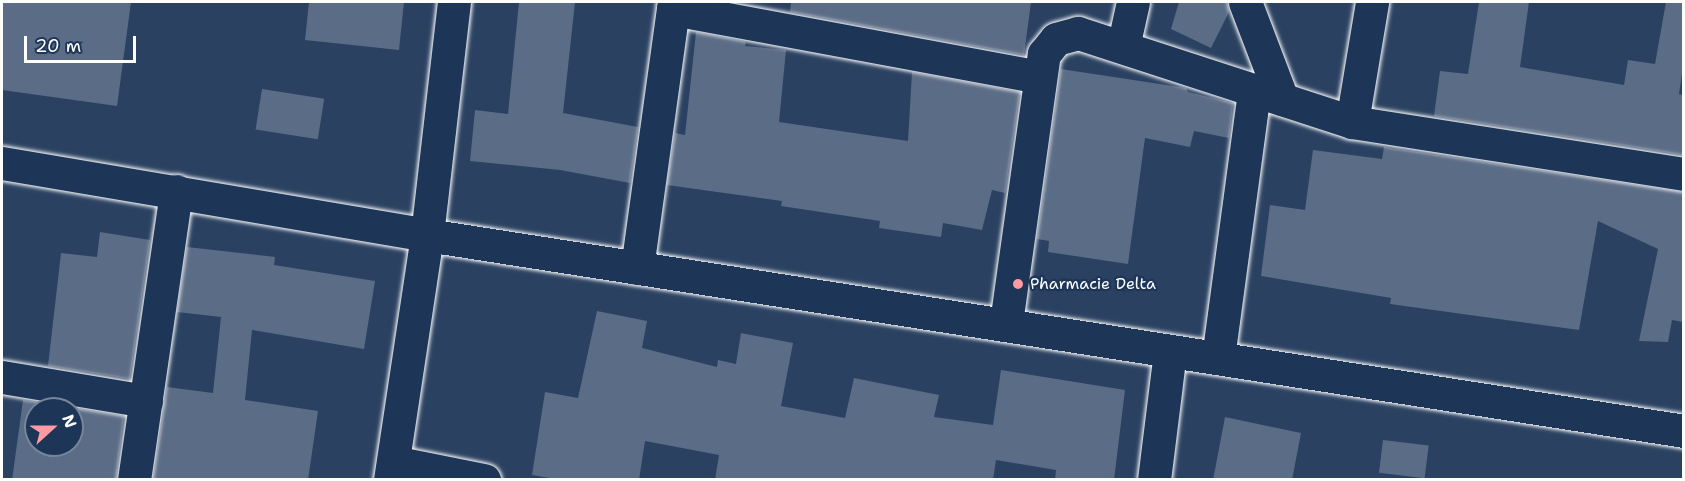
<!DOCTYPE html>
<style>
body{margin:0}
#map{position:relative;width:1685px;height:481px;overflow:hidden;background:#2a4161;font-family:"Shantell Sans",sans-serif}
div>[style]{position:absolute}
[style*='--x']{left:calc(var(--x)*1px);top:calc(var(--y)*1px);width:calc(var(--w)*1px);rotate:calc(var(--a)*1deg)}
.building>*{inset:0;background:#5b6c86;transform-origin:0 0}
.roads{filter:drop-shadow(0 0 2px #fff) drop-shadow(0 0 2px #fff)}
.minor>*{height:33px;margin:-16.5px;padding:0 16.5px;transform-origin:16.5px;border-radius:16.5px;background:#1d3557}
.secondary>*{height:33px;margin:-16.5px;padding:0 16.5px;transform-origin:16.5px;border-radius:16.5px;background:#1d3557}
.dots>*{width:16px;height:16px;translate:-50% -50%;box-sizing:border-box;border:3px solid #1d3557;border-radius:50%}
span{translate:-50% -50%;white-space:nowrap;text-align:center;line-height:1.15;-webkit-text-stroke:4.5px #1d3557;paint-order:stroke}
.poi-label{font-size:16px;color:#fff}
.left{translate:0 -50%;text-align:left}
.frame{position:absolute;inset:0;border:3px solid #fff;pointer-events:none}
.north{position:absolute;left:24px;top:397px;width:60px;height:60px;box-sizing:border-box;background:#1d3557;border:2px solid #77869a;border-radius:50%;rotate:69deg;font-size:16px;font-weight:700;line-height:24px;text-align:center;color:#fff}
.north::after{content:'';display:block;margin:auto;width:21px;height:27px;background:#ff9aa2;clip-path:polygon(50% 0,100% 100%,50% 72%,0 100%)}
.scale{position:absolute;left:24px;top:36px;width:112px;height:27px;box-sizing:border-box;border:3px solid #fff;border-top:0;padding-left:8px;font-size:18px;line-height:21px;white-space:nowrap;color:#fff;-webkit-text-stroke:4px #1d3557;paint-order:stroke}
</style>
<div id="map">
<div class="building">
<div style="clip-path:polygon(2px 2px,131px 2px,117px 106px,2px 90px)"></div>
<div style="clip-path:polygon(309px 2px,404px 2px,399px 50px,305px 40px)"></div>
<div style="clip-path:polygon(519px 2px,575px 2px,563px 113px,638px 127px,630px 183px,560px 170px,470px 161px,475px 110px,508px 114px)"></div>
<div style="clip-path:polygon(791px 2px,1031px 2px,1024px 55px,790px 12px)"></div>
<div style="clip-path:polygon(1179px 2px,1227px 2px,1229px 12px,1211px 48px,1171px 29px)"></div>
<div style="clip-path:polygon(1479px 2px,1529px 2px,1520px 67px,1624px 85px,1628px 60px,1655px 64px,1666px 2px,1683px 2px,1683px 67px,1679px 94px,1683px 95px,1683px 155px,1434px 116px,1440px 71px,1468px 74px)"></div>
<div style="clip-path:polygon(696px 32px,746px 42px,745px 46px,786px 50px,779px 122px,908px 141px,912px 72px,1020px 92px,1005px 193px,992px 190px,982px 230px,943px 223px,941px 237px,879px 228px,880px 221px,781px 206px,782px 201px,667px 185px,675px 133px,685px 135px)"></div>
<div style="clip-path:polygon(1061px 69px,1186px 88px,1188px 92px,1233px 103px,1229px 138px,1194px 131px,1190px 147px,1145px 138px,1128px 264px,1048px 252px,1049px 241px,1037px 239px)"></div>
<div style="left:262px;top:89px;width:63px;height:41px;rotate:9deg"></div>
<div style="clip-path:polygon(1384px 147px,1683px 192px,1683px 322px,1672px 320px,1668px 342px,1639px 341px,1658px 249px,1598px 221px,1579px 330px,1390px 304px,1391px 298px,1261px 276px,1270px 205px,1305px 210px,1313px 150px,1382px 159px)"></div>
<div style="clip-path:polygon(100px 232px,150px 240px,130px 379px,48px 366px,61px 253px,97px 257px)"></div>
<div style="clip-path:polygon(187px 247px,275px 257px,274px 265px,375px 281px,364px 349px,252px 330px,245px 400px,318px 411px,308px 480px,153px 480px,167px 387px,213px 393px,221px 317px,177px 312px)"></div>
<div style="clip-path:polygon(597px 311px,647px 321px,642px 348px,717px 367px,718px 360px,736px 364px,741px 333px,793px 343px,781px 406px,845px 418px,854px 378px,939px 395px,934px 417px,993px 425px,1001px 370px,1125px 390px,1114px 480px,1055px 480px,1056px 470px,996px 460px,993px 480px,715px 480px,719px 455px,645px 441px,639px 480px,561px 480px,532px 475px,545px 392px,578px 398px)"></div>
<div style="clip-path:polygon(evenodd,23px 400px,124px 416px,116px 480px,12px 480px,23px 400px,36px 409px,72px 409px,72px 445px,36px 445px,36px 409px)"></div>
<div style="clip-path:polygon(1225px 417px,1301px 433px,1292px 480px,1213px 480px)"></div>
<div style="left:1383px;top:440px;width:46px;height:33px;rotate:7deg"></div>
</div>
<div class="roads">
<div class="minor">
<div style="--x:1245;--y:2;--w:104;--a:69.1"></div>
<div style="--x:673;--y:9;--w:373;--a:10.5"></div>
<div style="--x:1123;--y:47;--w:46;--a:-77.5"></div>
<div style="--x:1352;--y:122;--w:122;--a:-80.5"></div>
<div style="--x:637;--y:268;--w:269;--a:-82.1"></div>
<div style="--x:1006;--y:323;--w:272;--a:-82"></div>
<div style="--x:1044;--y:54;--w:19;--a:-51"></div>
<div style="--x:1056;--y:39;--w:23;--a:-15"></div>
<div style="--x:1078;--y:33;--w:288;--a:18"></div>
<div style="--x:1352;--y:122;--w:336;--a:8.9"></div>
<div style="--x:1218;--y:358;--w:270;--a:-82.3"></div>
<div style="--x:2;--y:377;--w:146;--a:9.5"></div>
<div style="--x:393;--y:462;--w:93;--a:11.2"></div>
<div style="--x:134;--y:480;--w:292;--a:-81.7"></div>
<div style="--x:390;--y:480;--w:248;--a:-81.4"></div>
<div style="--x:427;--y:235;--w:235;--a:-83.4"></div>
<div style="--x:1154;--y:480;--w:130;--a:-82.9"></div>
</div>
<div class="secondary">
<div style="--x:2;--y:163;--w:431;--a:9.6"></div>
<div style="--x:427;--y:235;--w:1272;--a:8.86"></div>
</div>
</div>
<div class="dots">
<div style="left:1018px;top:284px;background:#ff9aa2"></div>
</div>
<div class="poi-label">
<span class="left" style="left:1030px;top:284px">Pharmacie Delta</span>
</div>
<div class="frame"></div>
<div class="north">N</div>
<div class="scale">20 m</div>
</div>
